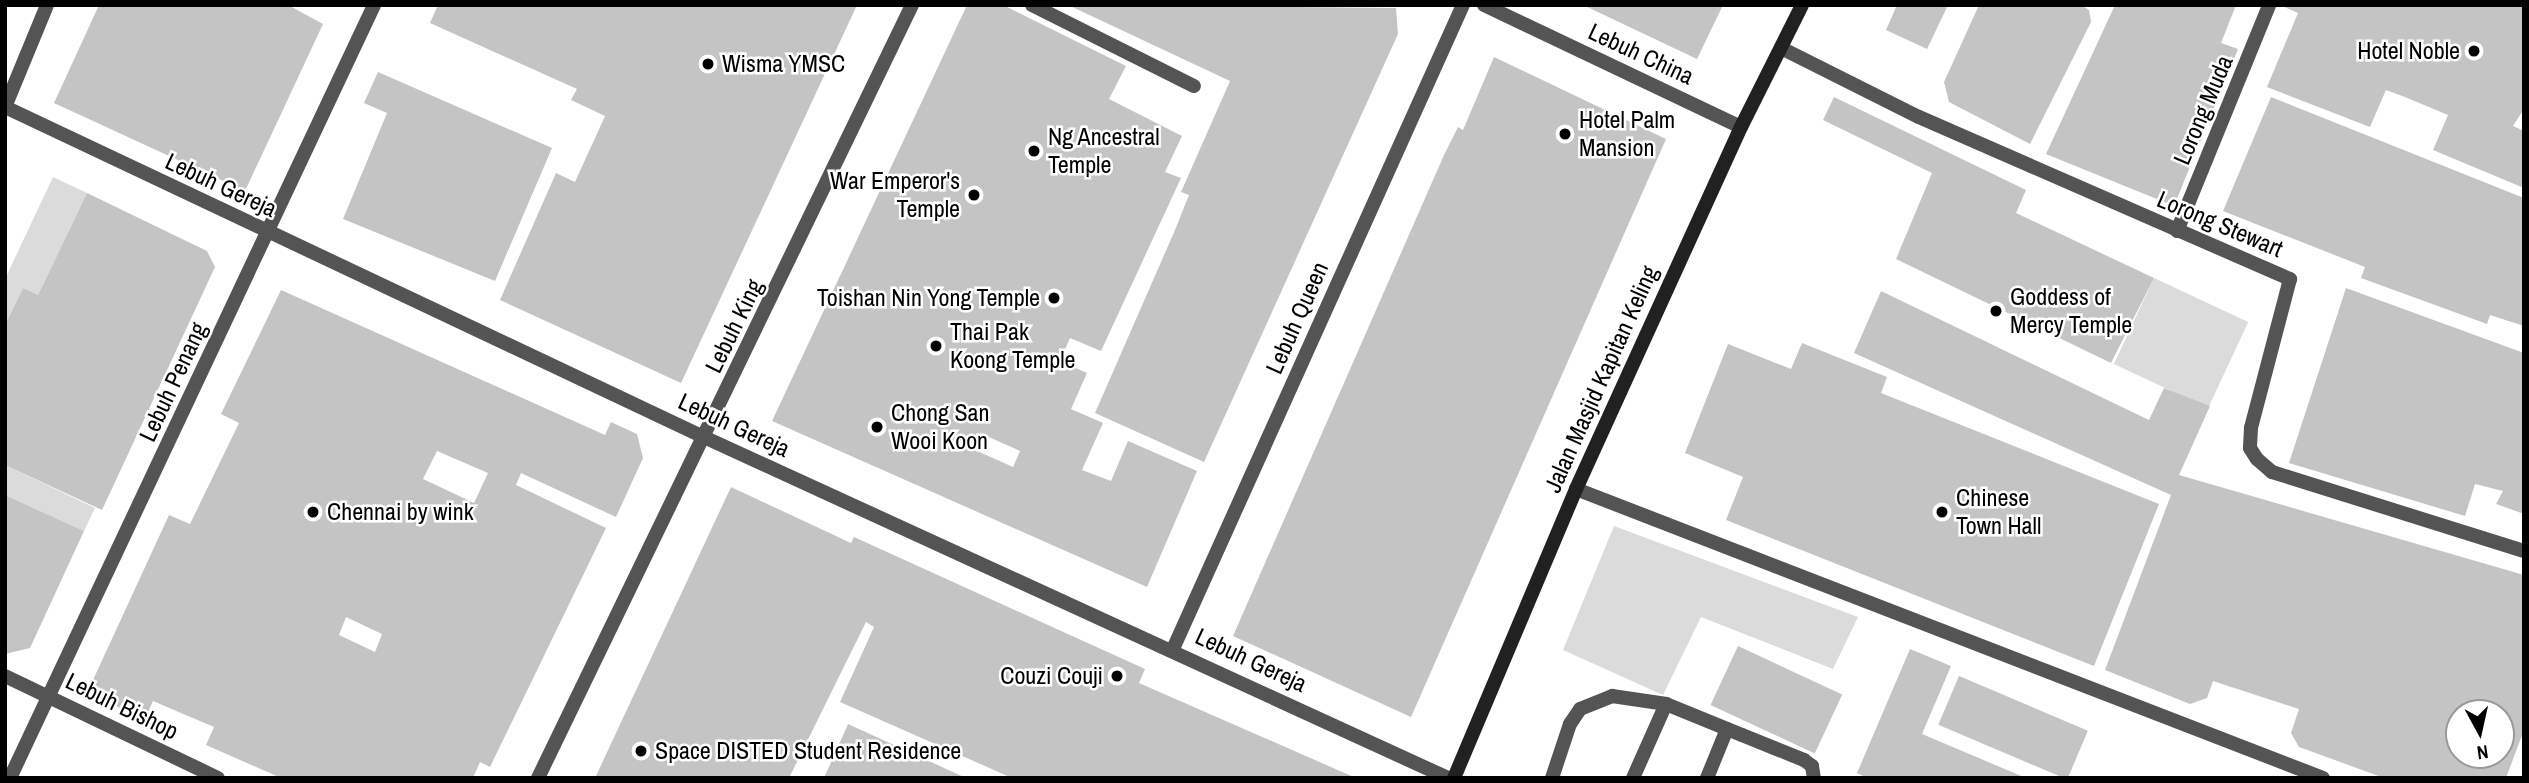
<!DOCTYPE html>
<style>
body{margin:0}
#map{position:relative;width:2529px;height:783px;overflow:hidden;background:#fff;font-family:"Archivo Narrow",sans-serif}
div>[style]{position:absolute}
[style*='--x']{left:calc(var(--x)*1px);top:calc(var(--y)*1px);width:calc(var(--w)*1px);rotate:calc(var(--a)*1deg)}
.green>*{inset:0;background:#dbdbdb;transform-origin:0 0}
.building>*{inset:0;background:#c4c4c4;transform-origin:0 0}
.lane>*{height:14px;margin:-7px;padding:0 7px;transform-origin:7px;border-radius:7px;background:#545454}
.street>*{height:14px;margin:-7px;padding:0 7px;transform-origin:7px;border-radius:7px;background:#545454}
.secondary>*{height:14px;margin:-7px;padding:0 7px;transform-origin:7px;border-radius:7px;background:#212121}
.dots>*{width:19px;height:19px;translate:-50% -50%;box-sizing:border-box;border:4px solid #fff;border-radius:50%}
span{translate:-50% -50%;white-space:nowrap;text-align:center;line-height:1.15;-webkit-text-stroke:5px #fff;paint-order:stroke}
.poi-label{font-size:24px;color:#000}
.right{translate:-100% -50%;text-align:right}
.left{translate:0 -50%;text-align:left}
.street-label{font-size:24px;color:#000}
.frame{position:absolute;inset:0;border:7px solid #000;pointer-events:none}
.north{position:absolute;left:2445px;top:699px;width:70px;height:70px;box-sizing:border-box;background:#fff;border:2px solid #999;border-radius:50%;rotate:172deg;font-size:19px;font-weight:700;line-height:28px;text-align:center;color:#000}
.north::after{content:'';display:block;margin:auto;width:24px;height:32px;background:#000;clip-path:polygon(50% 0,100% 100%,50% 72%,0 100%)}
</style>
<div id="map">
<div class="green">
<div style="clip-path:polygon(53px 177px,87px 193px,38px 295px,23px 288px,5px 325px,5px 279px)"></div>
<div style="left:2154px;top:278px;width:104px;height:95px;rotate:25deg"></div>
<div style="clip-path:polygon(5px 465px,95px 508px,84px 531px,5px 495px)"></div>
<div style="clip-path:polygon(1614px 526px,1858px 617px,1833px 669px,1701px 617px,1663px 695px,1563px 650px)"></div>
</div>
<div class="building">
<div style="clip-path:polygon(99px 5px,288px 5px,323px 24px,245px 191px,54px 103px)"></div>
<div style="clip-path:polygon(438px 5px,857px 5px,681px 383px,500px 300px,556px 173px,575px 182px,605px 116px,571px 100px,577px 89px,430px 23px)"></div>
<div style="clip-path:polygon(evenodd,967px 5px,1003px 5px,1126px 66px,1109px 99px,1182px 136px,1165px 172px,1181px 178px,1101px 351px,1070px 338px,1060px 361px,1087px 373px,1071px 409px,1103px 423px,1082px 470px,1111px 481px,1128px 441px,1197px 471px,1147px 587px,772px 421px,967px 5px,982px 434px,1020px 451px,1013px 467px,975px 450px,982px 434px)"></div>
<div style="clip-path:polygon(1068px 5px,1396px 8px,1398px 34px,1204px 462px,1095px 413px,1175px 230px,1189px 195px,1181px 192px,1230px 81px)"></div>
<div style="clip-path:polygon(1583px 5px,1723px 5px,1697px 59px)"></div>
<div style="clip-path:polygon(1897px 5px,1948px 5px,1927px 49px,1886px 30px)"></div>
<div style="clip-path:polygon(1979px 5px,2081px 5px,2089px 10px,2091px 22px,2030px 144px,1949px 102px,1944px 82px)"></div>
<div style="clip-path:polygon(2115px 5px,2236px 5px,2221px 43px,2238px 49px,2174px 206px,2046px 154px)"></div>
<div style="clip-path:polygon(2280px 5px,2524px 5px,2524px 109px,2513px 126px,2524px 131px,2524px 188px,2433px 150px,2448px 115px,2405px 97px,2386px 90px,2370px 127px,2267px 87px,2298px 13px)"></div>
<div style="clip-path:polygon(1494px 57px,1666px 139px,1411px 717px,1233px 636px,1444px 155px,1458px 127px,1463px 130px)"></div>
<div style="clip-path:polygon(378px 72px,552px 148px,495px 281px,343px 219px,387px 113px,364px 103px)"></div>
<div style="clip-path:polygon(1834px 97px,2026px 190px,2016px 213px,2154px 278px,2111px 363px,1896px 259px,1932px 173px,1823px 120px)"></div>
<div style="clip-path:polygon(2271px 97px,2524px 198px,2524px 326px,2490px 315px,2487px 324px,2361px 278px,2365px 267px,2223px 211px)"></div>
<div style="clip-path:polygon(87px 193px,207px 251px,215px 267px,102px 510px,5px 465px,5px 325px,23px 288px,38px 295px)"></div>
<div style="clip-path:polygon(2346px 288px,2524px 353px,2524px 514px,2496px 504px,2503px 491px,2475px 484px,2465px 516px,2289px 463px)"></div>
<div style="clip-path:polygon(evenodd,281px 290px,605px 435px,611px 422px,637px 434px,643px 458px,616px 517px,521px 473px,516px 485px,606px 528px,490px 767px,480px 762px,473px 778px,281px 778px,206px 745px,214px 727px,181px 713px,153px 701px,145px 719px,87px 693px,169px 515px,190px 524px,239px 423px,221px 414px,281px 290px,437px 451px,488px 473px,474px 503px,423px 479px,437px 451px,281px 290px,346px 617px,382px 634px,375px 652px,339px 635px,346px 617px)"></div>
<div style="clip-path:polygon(evenodd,1881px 291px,2149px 420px,2164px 388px,2210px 406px,2179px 475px,2524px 575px,2524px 730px,2506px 778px,2384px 778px,2299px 747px,2291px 733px,2299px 709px,2213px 681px,2207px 698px,2190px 704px,2105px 670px,2171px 495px,1854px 353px,1881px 291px,2459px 713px,2501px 713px,2501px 755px,2459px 755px,2459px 713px)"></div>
<div style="clip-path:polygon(1802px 343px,1887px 377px,1881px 393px,2159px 504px,2094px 666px,1726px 520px,1743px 477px,1685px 453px,1728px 344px,1791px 369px)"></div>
<div style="clip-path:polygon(731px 487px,851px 543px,854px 537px,1145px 669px,1139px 683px,1356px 778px,1012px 778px,840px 702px,874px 627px,866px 622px,789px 778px,595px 778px)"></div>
<div style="clip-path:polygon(5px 495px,84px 531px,30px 648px,5px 654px)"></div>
<div style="left:1738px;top:646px;width:115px;height:65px;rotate:25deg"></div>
<div style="clip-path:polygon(1910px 649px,1951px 666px,1922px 734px,2026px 778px,1867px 778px,1857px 773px)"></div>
<div style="left:1959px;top:676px;width:140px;height:53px;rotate:23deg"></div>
<div style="clip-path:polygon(848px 724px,966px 778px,824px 778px)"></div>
</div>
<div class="lane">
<div style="--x:1032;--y:5;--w:181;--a:26.6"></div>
<div style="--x:5;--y:107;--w:110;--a:-67.6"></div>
<div style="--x:2177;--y:231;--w:244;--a:-67.8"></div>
<div style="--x:1576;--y:489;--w:801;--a:21.15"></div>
<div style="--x:1552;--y:778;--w:57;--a:-71.6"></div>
<div style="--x:1570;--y:724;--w:18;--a:-56"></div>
<div style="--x:1580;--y:709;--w:35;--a:-22"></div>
<div style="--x:1612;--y:696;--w:55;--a:8.4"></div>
<div style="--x:1666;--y:704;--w:82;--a:22.2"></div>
<div style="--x:1742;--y:735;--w:67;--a:22"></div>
<div style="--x:1804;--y:760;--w:10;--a:37"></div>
<div style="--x:1812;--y:766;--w:12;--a:81"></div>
<div style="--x:1633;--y:778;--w:81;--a:-66"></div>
<div style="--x:1707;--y:778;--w:53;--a:-67.8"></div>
</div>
<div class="street">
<div style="--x:1484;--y:5;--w:284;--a:25.4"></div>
<div style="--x:1781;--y:48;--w:154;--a:26.6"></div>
<div style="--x:1919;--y:117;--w:405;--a:23.6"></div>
<div style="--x:2290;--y:279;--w:154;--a:104.7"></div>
<div style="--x:2251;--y:428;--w:20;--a:93"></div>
<div style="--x:2250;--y:448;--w:13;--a:58"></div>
<div style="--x:2257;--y:459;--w:20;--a:41"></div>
<div style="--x:2272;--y:472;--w:264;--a:17.4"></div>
<div style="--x:5;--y:107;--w:775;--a:25.28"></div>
<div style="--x:706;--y:438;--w:816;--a:24.62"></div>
<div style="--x:1173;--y:649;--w:706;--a:-65.76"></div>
<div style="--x:5;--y:676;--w:236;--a:25.6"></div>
<div style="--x:10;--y:778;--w:854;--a:-64.78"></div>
<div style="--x:538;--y:778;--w:859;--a:-64.18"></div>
</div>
<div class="secondary">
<div style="--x:1454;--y:778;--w:314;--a:-67.1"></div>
<div style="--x:1576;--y:489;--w:398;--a:-65.5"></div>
<div style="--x:1741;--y:127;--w:136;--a:-63.4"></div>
</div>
<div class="dots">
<div style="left:2474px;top:51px;background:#000"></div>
<div style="left:708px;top:64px;background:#000"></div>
<div style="left:1565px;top:134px;background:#000"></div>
<div style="left:1034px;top:151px;background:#000"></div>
<div style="left:974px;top:195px;background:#000"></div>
<div style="left:1054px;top:298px;background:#000"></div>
<div style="left:1996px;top:311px;background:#000"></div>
<div style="left:936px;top:346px;background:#000"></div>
<div style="left:877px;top:427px;background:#000"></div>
<div style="left:313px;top:512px;background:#000"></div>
<div style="left:1942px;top:512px;background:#000"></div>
<div style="left:1117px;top:676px;background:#000"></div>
<div style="left:641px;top:751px;background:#000"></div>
</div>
<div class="poi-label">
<span class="right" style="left:2460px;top:51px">Hotel Noble</span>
<span class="left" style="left:722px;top:64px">Wisma YMSC</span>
<span class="left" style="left:1579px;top:134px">Hotel Palm<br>Mansion</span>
<span class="left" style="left:1048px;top:151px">Ng Ancestral<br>Temple</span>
<span class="right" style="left:960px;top:195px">War Emperor's<br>Temple</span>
<span class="left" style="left:2010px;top:311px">Goddess of<br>Mercy Temple</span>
<span class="right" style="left:1040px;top:298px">Toishan Nin Yong Temple</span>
<span class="left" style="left:950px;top:346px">Thai Pak<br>Koong Temple</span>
<span class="left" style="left:891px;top:427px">Chong San<br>Wooi Koon</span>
<span class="left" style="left:1956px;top:512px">Chinese<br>Town Hall</span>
<span class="left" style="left:327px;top:512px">Chennai by wink</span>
<span class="right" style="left:1103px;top:676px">Couzi Couji</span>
<span class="left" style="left:655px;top:751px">Space DISTED Student Residence</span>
</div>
<div class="street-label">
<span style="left:1641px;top:54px;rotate:25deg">Lebuh China</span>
<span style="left:2203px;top:110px;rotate:-67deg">Lorong Muda</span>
<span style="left:221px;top:185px;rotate:25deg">Lebuh Gereja</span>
<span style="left:2220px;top:224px;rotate:23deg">Lorong Stewart</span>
<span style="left:1297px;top:318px;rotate:-66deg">Lebuh Queen</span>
<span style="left:734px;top:326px;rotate:-64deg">Lebuh King</span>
<span style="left:1601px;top:379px;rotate:-66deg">Jalan Masjid Kapitan Keling</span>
<span style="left:173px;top:382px;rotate:-65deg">Lebuh Penang</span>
<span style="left:734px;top:425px;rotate:25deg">Lebuh Gereja</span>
<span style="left:1251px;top:660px;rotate:25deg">Lebuh Gereja</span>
<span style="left:122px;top:706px;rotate:26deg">Lebuh Bishop</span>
</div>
<div class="frame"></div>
<div class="north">N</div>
</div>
